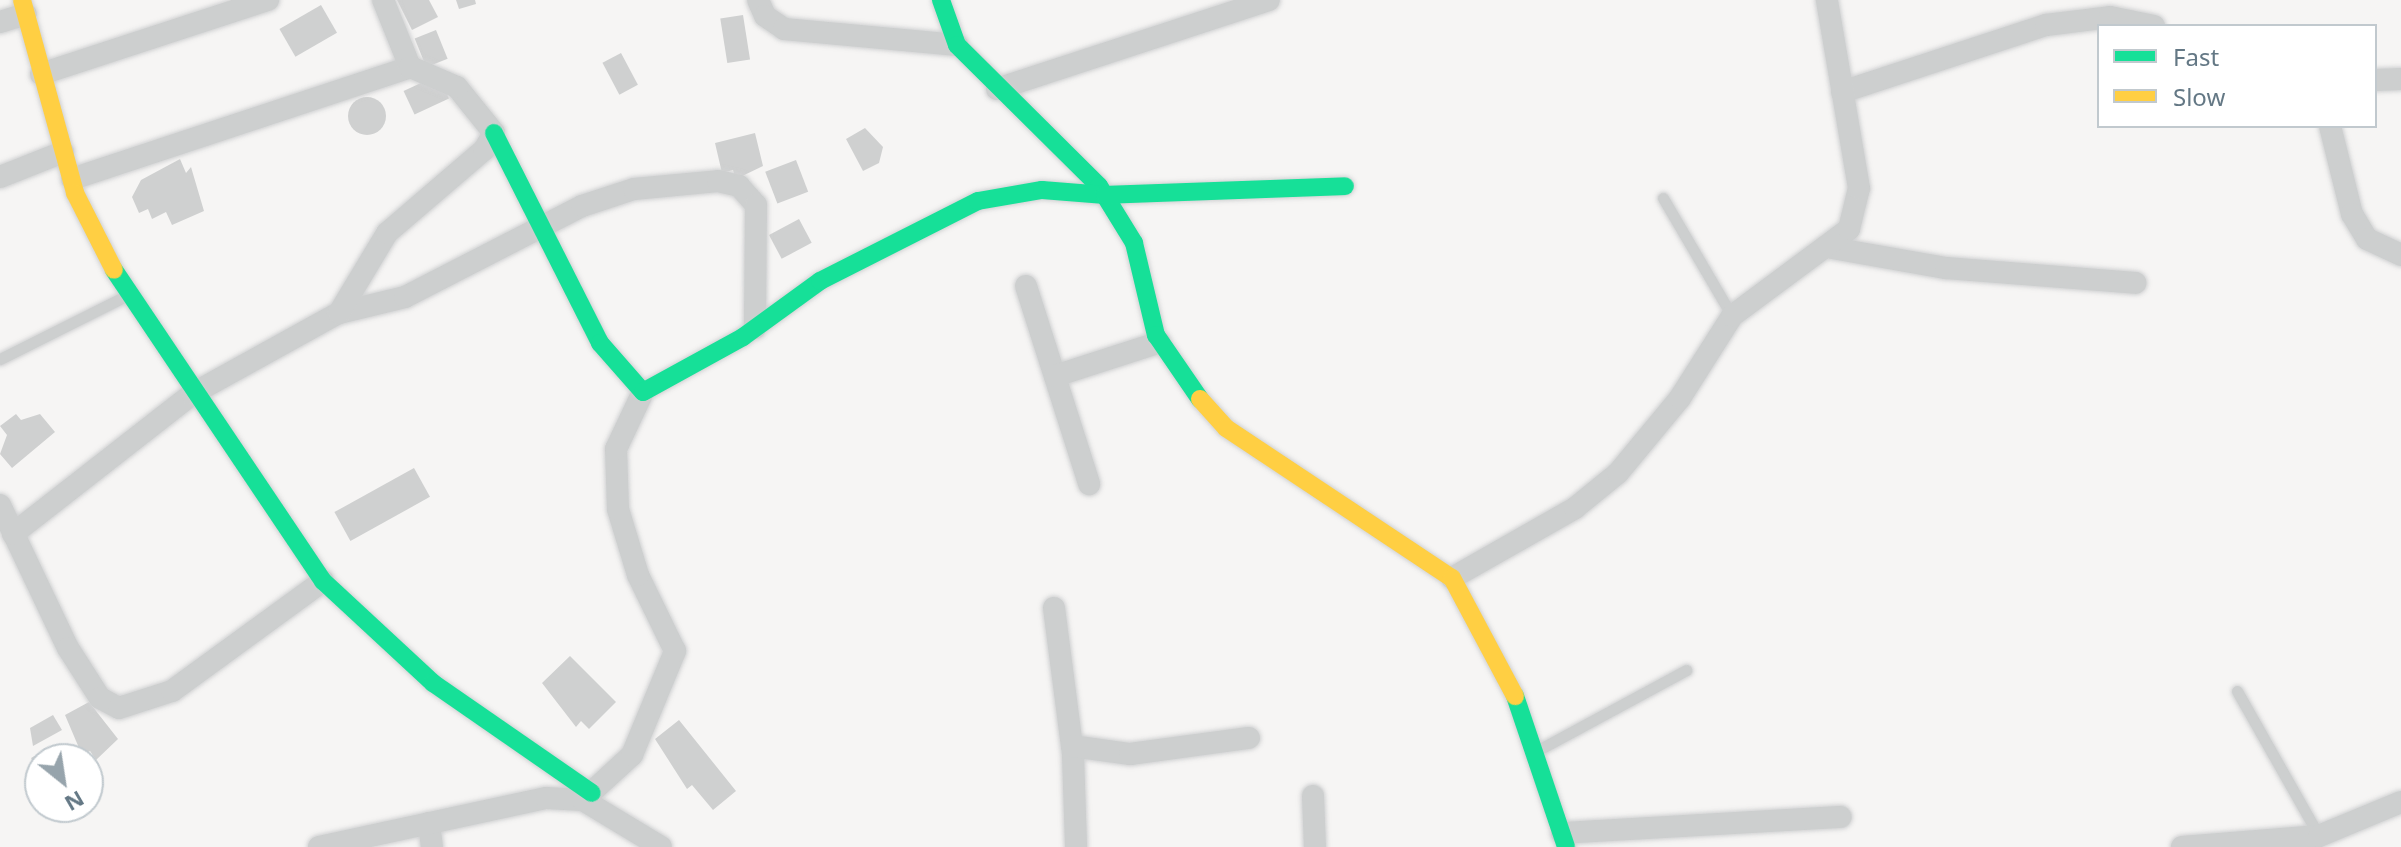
<!DOCTYPE html>
<style>
body{margin:0}
#map{position:relative;width:2401px;height:847px;overflow:hidden;background:#f6f5f4;font-family:"Noto Sans",sans-serif}
div>[style]{position:absolute}
[style*='--x']{left:calc(var(--x)*1px);top:calc(var(--y)*1px);width:calc(var(--w)*1px);rotate:calc(var(--a)*1deg)}
.building>*{inset:0;background:#cfd0d0;transform-origin:0 0}
.round{border-radius:50%}
.roads{filter:drop-shadow(0 0 2px #d1d2d3) drop-shadow(0 0 2px #d1d2d3)}
.lane>*{height:11px;margin:-5.5px;padding:0 5.5px;transform-origin:5.5px;border-radius:5.5px;background:#cdcfcf}
.street>*{height:22px;margin:-11px;padding:0 11px;transform-origin:11px;border-radius:11px;background:#cdcfcf}
.fast>*{height:18px;margin:-9px;padding:0 9px;transform-origin:9px;border-radius:9px;background:#16e098}
.slow>*{height:18px;margin:-9px;padding:0 9px;transform-origin:9px;border-radius:9px;background:#ffcf43}
span{translate:-50% -50%;white-space:nowrap;text-align:center;line-height:1.15;-webkit-text-stroke:8px #fff;paint-order:stroke}
.legend{position:absolute;left:2097px;top:24px;width:280px;height:104px;box-sizing:border-box;background:#fff;border:2px solid #c1c9ce;margin:0;padding:10px 14px;list-style:none;font-size:24px;color:#647885}
.legend li{display:flex;align-items:center;gap:16px;height:40px}
.legend b{width:40px;border:2px solid #c1c9ce}
.north{position:absolute;left:24px;top:743px;width:80px;height:80px;box-sizing:border-box;background:#fff;border:2px solid #c1c9ce;border-radius:50%;rotate:150deg;font-size:22px;font-weight:700;line-height:32px;text-align:center;color:#647885}
.north::after{content:'';display:block;margin:auto;width:28px;height:36px;background:#97a4ac;clip-path:polygon(50% 0,100% 100%,50% 72%,0 100%)}
</style>
<div id="map">
<div class="building">
<div style="clip-path:polygon(397px 0,429px 0,438px 17px,412px 30px)"></div>
<div style="clip-path:polygon(456px 0,475px 0,476px 4px,459px 9px)"></div>
<div style="left:321px;top:5px;width:32px;height:48px;rotate:60deg"></div>
<div style="left:743px;top:15px;width:45px;height:23px;rotate:81deg"></div>
<div style="left:436px;top:30px;width:31px;height:23px;rotate:68deg"></div>
<div style="left:621px;top:53px;width:36px;height:21px;rotate:62deg"></div>
<div style="left:438px;top:75px;width:26px;height:38px;rotate:65deg"></div>
<div class="round" style="left:348px;top:97px;width:38px;height:38px"></div>
<div style="clip-path:polygon(865px 128px,883px 147px,879px 163px,863px 171px,846px 139px)"></div>
<div style="clip-path:polygon(755px 133px,763px 166px,736px 179px,733px 170px,722px 173px,715px 143px)"></div>
<div style="clip-path:polygon(180px 159px,186px 173px,191px 167px,204px 211px,172px 225px,166px 212px,152px 219px,148px 209px,139px 213px,132px 197px,141px 180px)"></div>
<div style="left:796px;top:160px;width:34px;height:33px;rotate:69deg"></div>
<div style="left:799px;top:219px;width:27px;height:34px;rotate:62deg"></div>
<div style="clip-path:polygon(16px 414px,21px 420px,40px 414px,55px 432px,12px 468px,0 454px,7px 435px,0 426px)"></div>
<div style="left:414px;top:468px;width:33px;height:91px;rotate:61deg"></div>
<div style="clip-path:polygon(570px 656px,616px 702px,589px 729px,581px 721px,576px 727px,542px 683px)"></div>
<div style="clip-path:polygon(89px 702px,118px 739px,96px 760px,90px 751px,82px 755px,65px 715px)"></div>
<div style="clip-path:polygon(53px 715px,62px 730px,33px 746px,30px 728px)"></div>
<div style="clip-path:polygon(679px 720px,736px 791px,713px 810px,692px 785px,687px 789px,655px 739px)"></div>
<div style="clip-path:polygon(56px 744px,64px 759px,40px 759px,40px 775px,31px 758px)"></div>
</div>
<div class="roads">
<div class="lane">
<div style="--x:1663;--y:198;--w:137;--a:59.7"></div>
<div style="--x:0;--y:359;--w:143;--a:-26.6"></div>
<div style="--x:2237;--y:691;--w:167;--a:60.5"></div>
<div style="--x:1542;--y:748;--w:164;--a:-28.4"></div>
</div>
<div class="street">
<div style="--x:758;--y:0;--w:17;--a:66"></div>
<div style="--x:765;--y:16;--w:23;--a:34"></div>
<div style="--x:784;--y:29;--w:174;--a:5.3"></div>
<div style="--x:0;--y:22;--w:27;--a:-17"></div>
<div style="--x:41;--y:74;--w:239;--a:-18.1"></div>
<div style="--x:2375;--y:80;--w:26;--a:-2"></div>
<div style="--x:997;--y:89;--w:286;--a:-18.1"></div>
<div style="--x:1842;--y:92;--w:215;--a:-18.2"></div>
<div style="--x:2046;--y:25;--w:64;--a:-7.1"></div>
<div style="--x:2110;--y:17;--w:45;--a:11.6"></div>
<div style="--x:2330;--y:126;--w:91;--a:76"></div>
<div style="--x:2352;--y:214;--w:29;--a:59"></div>
<div style="--x:2367;--y:239;--w:38;--a:25"></div>
<div style="--x:0;--y:177;--w:68;--a:-21.6"></div>
<div style="--x:72;--y:179;--w:356;--a:-18.3"></div>
<div style="--x:410;--y:67;--w:72;--a:-111.9"></div>
<div style="--x:1832;--y:248;--w:116;--a:10"></div>
<div style="--x:1946;--y:268;--w:190;--a:4.5"></div>
<div style="--x:1026;--y:286;--w:208;--a:72.3"></div>
<div style="--x:339;--y:313;--w:68;--a:-13.6"></div>
<div style="--x:405;--y:297;--w:199;--a:-27.2"></div>
<div style="--x:582;--y:206;--w:55;--a:-18.1"></div>
<div style="--x:634;--y:189;--w:84;--a:-5.4"></div>
<div style="--x:718;--y:181;--w:22;--a:13"></div>
<div style="--x:739;--y:186;--w:25;--a:48"></div>
<div style="--x:756;--y:205;--w:123;--a:90.5"></div>
<div style="--x:1055;--y:376;--w:110;--a:-17.9"></div>
<div style="--x:0;--y:505;--w:158;--a:64.6"></div>
<div style="--x:68;--y:648;--w:59;--a:57.4"></div>
<div style="--x:100;--y:698;--w:21;--a:28"></div>
<div style="--x:119;--y:708;--w:56;--a:-17.8"></div>
<div style="--x:172;--y:691;--w:187;--a:-36.1"></div>
<div style="--x:13;--y:534;--w:227;--a:-38"></div>
<div style="--x:192;--y:394;--w:168;--a:-28.9"></div>
<div style="--x:339;--y:313;--w:93;--a:-59"></div>
<div style="--x:387;--y:233;--w:128;--a:-40.6"></div>
<div style="--x:484;--y:150;--w:20;--a:-60"></div>
<div style="--x:494;--y:133;--w:59;--a:-128.8"></div>
<div style="--x:457;--y:87;--w:51;--a:-156.9"></div>
<div style="--x:1452;--y:578;--w:142;--a:-29.6"></div>
<div style="--x:1575;--y:508;--w:55;--a:-39.1"></div>
<div style="--x:1618;--y:473;--w:97;--a:-50.4"></div>
<div style="--x:1680;--y:398;--w:97;--a:-57.6"></div>
<div style="--x:1732;--y:316;--w:146;--a:-36.6"></div>
<div style="--x:1849;--y:229;--w:42;--a:-76.3"></div>
<div style="--x:1859;--y:188;--w:191;--a:-99.7"></div>
<div style="--x:1054;--y:608;--w:148;--a:82.6"></div>
<div style="--x:1073;--y:755;--w:92;--a:88.1"></div>
<div style="--x:1072;--y:746;--w:59;--a:7.9"></div>
<div style="--x:1130;--y:754;--w:120;--a:-7.7"></div>
<div style="--x:1313;--y:796;--w:51;--a:87.8"></div>
<div style="--x:583;--y:800;--w:67;--a:-42.6"></div>
<div style="--x:632;--y:755;--w:113;--a:-67.5"></div>
<div style="--x:675;--y:651;--w:85;--a:-116"></div>
<div style="--x:638;--y:575;--w:69;--a:-106.9"></div>
<div style="--x:618;--y:509;--w:60;--a:-91.9"></div>
<div style="--x:616;--y:449;--w:63;--a:-64.7"></div>
<div style="--x:429;--y:823;--w:24;--a:83"></div>
<div style="--x:1562;--y:833;--w:279;--a:-3.3"></div>
<div style="--x:319;--y:847;--w:232;--a:-12.2"></div>
<div style="--x:546;--y:798;--w:37;--a:3"></div>
<div style="--x:583;--y:800;--w:91;--a:31.1"></div>
<div style="--x:2182;--y:847;--w:137;--a:-4.6"></div>
<div style="--x:2319;--y:836;--w:89;--a:-22.5"></div>
</div>
<div class="fast">
<div style="--x:941;--y:0;--w:48;--a:70.4"></div>
<div style="--x:957;--y:45;--w:200;--a:44.8"></div>
<div style="--x:1099;--y:186;--w:67;--a:58.4"></div>
<div style="--x:1134;--y:243;--w:95;--a:76.6"></div>
<div style="--x:1156;--y:335;--w:78;--a:55.5"></div>
<div style="--x:494;--y:133;--w:235;--a:63.2"></div>
<div style="--x:600;--y:343;--w:65;--a:48.7"></div>
<div style="--x:643;--y:392;--w:114;--a:-28.8"></div>
<div style="--x:743;--y:337;--w:95;--a:-36"></div>
<div style="--x:820;--y:281;--w:177;--a:-26.9"></div>
<div style="--x:978;--y:201;--w:65;--a:-9.8"></div>
<div style="--x:1042;--y:190;--w:63;--a:4.5"></div>
<div style="--x:1105;--y:195;--w:240;--a:-2.1"></div>
<div style="--x:114;--y:270;--w:375;--a:56.1"></div>
<div style="--x:323;--y:581;--w:150;--a:42.8"></div>
<div style="--x:433;--y:683;--w:193;--a:34.7"></div>
<div style="--x:1515;--y:696;--w:159;--a:71.3"></div>
</div>
<div class="slow">
<div style="--x:22;--y:0;--w:200;--a:74.6"></div>
<div style="--x:75;--y:193;--w:86;--a:63.1"></div>
<div style="--x:1200;--y:399;--w:39;--a:48"></div>
<div style="--x:1226;--y:428;--w:271;--a:33.6"></div>
<div style="--x:1452;--y:578;--w:134;--a:61.9"></div>
</div>
</div>
<ul class="legend">
<li><b style="height:10px;background:#16e098"></b>Fast</li>
<li><b style="height:10px;background:#ffcf43"></b>Slow</li>
</ul>
<div class="north">N</div>
</div>
